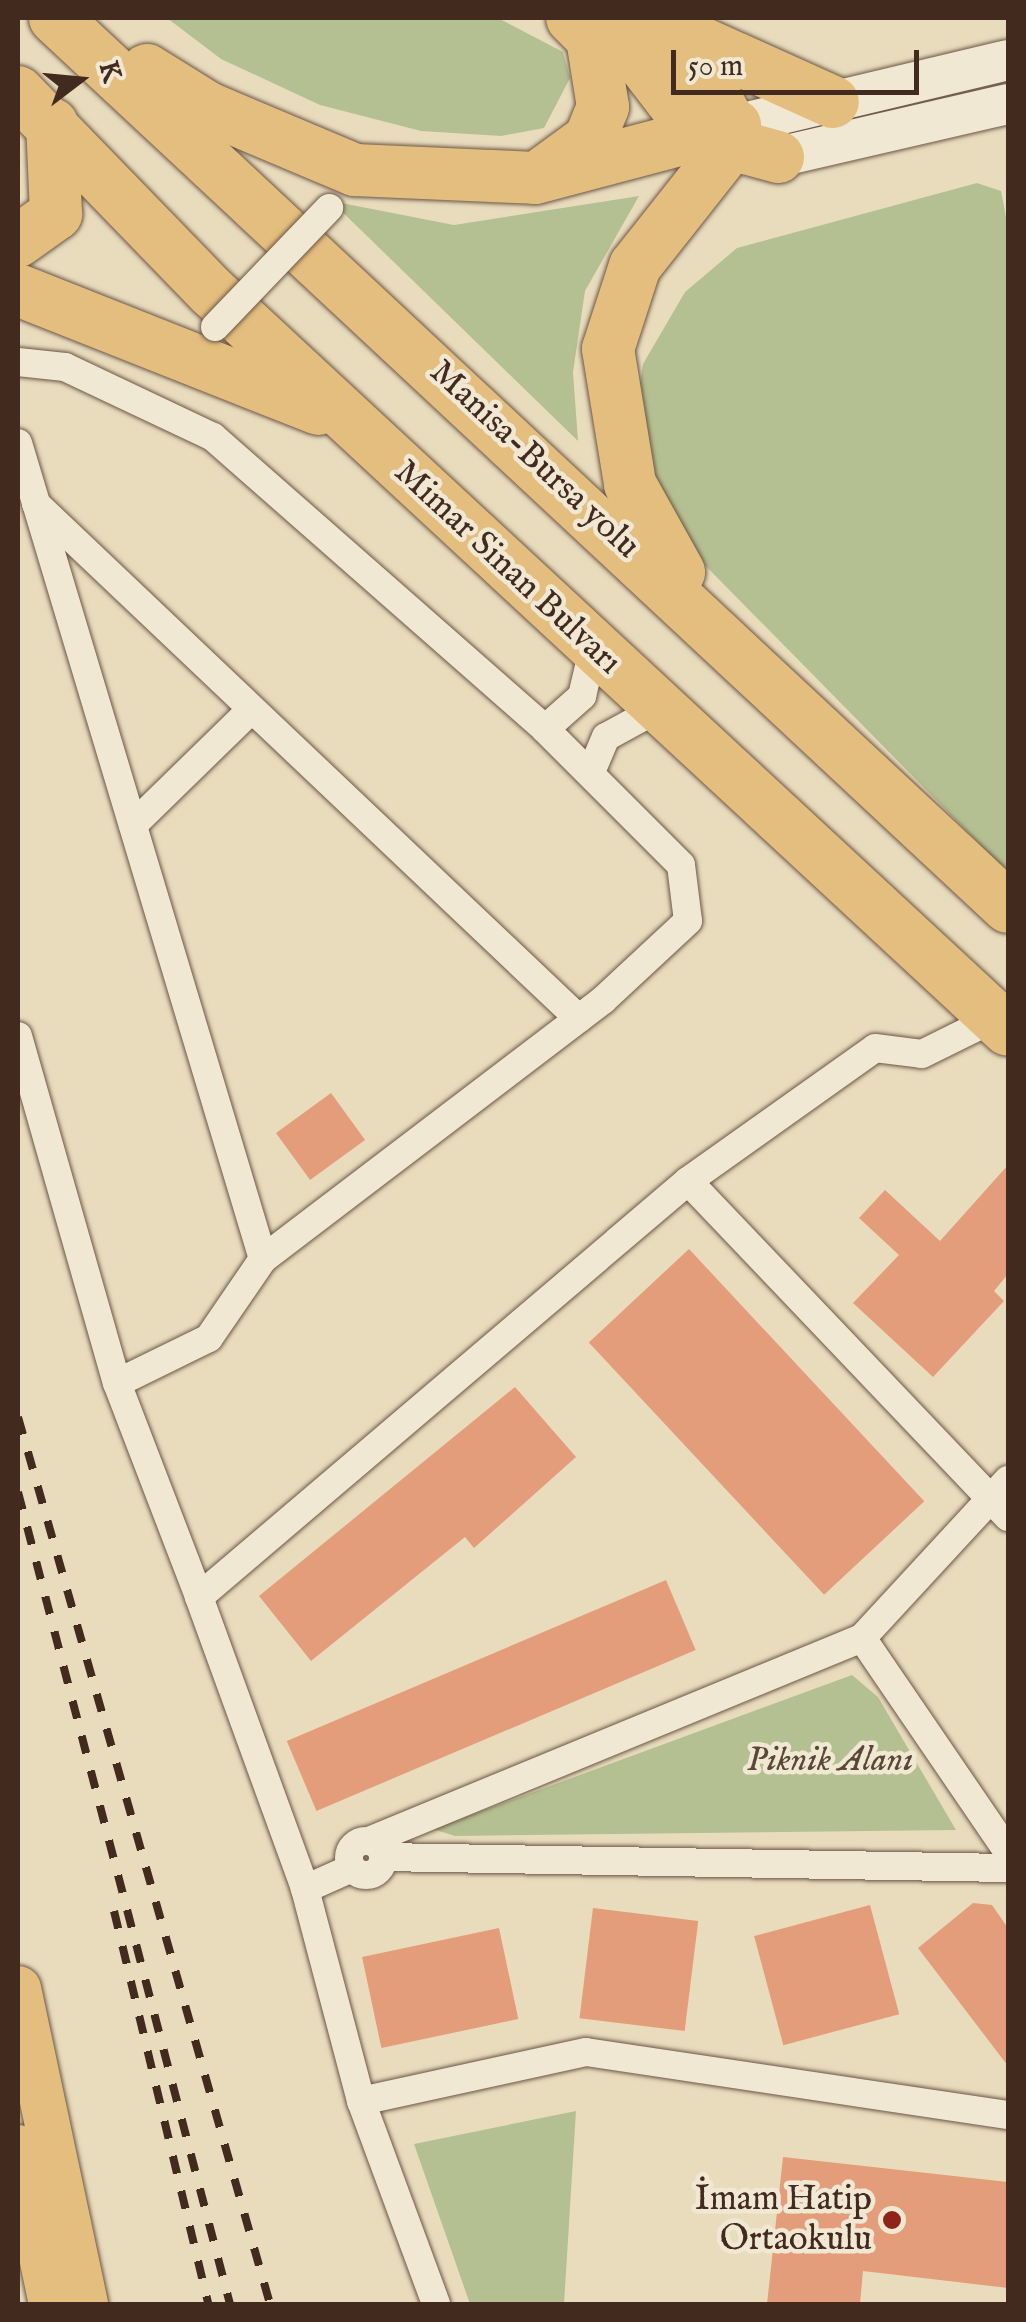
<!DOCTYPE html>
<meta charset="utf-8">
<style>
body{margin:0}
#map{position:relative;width:1026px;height:2322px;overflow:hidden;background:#e9dcbd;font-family:"IM FELL English",serif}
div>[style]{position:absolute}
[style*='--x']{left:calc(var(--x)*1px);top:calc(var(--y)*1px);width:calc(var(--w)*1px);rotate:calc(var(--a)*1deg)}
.green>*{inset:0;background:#b5c092}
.building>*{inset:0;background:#e49d7b;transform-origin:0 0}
.roads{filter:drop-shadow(0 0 2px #6c5646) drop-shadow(0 0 2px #6c5646)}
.street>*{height:28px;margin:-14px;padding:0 14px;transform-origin:14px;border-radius:14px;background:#f1e8d4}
.street>.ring{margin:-14px;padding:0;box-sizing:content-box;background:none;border:28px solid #f1e8d4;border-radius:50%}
.secondary>*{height:40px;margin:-20px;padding:0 20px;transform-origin:20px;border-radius:20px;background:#f1e8d4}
.primary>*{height:45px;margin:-22.5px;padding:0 22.5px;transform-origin:22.5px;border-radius:22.5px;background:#e4be7e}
.highway>*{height:52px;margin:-26px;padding:0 26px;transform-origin:26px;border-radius:26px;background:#e4be7e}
.rail>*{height:8px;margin-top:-4px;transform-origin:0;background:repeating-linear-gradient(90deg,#422a1f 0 18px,transparent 0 36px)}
.bridges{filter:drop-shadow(0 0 2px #6c5646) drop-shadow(0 0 2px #6c5646)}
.street-bridge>*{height:28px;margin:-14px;padding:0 14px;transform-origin:14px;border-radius:14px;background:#f1e8d4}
.dots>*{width:28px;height:28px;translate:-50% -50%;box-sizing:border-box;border:5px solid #f1e8d4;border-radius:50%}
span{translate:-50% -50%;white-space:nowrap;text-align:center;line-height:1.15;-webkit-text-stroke:9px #f1e8d4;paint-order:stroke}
.street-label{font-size:35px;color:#422a1f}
.park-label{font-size:35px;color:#594836;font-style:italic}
.poi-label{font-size:35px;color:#422a1f}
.right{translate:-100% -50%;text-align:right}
.frame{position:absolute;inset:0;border:20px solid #422a1f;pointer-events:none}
.north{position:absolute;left:30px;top:30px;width:100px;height:100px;-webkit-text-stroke:8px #f1e8d4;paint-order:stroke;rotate:74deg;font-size:28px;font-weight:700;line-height:40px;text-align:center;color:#422a1f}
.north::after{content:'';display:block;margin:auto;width:35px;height:45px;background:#422a1f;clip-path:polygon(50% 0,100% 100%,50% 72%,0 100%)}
.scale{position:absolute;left:671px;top:50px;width:248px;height:45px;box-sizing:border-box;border:5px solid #422a1f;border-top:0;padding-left:12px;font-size:30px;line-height:35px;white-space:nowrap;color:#422a1f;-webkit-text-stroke:8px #f1e8d4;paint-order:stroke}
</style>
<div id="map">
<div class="green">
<div style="clip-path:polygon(167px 18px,498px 18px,563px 52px,570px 78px,544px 128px,501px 136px,421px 131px,320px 105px,221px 59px)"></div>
<div style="clip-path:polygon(977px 183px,1001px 191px,1008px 227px,1008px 873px,692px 552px,651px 473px,637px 400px,643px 364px,685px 292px,737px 248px)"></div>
<div style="clip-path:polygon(639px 196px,585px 291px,573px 372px,578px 441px,331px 201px,454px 225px)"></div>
<div style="clip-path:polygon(852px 1675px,878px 1697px,956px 1830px,455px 1836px,433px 1829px)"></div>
<div style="clip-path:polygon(576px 2111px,564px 2304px,470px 2304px,414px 2144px)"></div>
</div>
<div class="building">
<div style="left:331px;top:1093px;width:58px;height:68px;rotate:54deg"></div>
<div style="clip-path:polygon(1008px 1165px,1008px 1274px,994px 1291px,1004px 1301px,933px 1377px,853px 1303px,899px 1255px,859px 1218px,885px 1190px,940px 1241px)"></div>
<div style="left:689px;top:1249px;width:345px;height:137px;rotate:47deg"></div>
<div style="clip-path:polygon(515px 1387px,576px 1457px,474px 1548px,465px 1537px,311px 1661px,259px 1596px)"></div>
<div style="left:666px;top:1580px;width:76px;height:412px;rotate:67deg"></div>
<div style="clip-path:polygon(973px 1903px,992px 1905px,1008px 1928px,1008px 2066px,918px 1948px)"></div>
<div style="left:870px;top:1905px;width:113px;height:120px;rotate:75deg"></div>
<div style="left:593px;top:1908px;width:106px;height:111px;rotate:7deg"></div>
<div style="left:499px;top:1928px;width:93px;height:140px;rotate:78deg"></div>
<div style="clip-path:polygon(783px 2157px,1008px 2182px,1008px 2288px,863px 2271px,860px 2304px,767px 2304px)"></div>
</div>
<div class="roads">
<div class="street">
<div style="--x:18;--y:362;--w:47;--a:6.1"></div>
<div style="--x:65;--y:367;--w:164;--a:25.3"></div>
<div style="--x:213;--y:437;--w:442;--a:41.3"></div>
<div style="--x:545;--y:729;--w:192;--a:45"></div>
<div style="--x:681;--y:865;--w:56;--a:82.9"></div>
<div style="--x:688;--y:921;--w:116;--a:137.1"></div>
<div style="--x:603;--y:1000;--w:427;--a:142.7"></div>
<div style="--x:263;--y:1259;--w:96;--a:124.4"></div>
<div style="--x:209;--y:1338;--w:102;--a:153.9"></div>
<div style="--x:18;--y:443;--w:852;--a:73.29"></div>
<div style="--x:36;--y:504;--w:748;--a:43.48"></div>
<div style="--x:545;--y:729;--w:50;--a:-41.7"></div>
<div style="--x:582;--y:696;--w:47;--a:-76.6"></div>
<div style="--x:591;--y:772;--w:38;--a:-67"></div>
<div style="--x:606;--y:737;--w:60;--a:-28.7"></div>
<div style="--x:133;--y:825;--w:166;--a:-44.3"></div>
<div style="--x:18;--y:1036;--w:361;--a:74.1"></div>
<div style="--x:117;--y:1383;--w:229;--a:69"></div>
<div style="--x:199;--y:1597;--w:642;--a:-40.39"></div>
<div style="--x:688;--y:1181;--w:229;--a:-35.4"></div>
<div style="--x:875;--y:1048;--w:47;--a:7.3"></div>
<div style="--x:922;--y:1054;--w:81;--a:-26.3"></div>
<div style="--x:688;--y:1181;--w:464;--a:46.4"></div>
<div style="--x:199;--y:1597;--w:311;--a:70"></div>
<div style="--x:305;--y:1889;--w:219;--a:75.2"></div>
<div style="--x:361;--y:2101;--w:216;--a:69.7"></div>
<div style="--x:862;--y:1638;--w:259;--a:55.7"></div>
<div style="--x:369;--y:1841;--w:533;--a:-22.38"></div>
<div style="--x:862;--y:1638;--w:215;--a:-47.3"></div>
<div class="ring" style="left:349px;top:1841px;width:6px;height:6px"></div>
<div style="--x:383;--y:1857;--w:625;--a:1.01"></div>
<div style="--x:305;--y:1889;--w:51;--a:-24.1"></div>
<div style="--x:361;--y:2101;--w:230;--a:-12.3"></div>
<div style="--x:586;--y:2052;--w:427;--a:8.5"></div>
</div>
<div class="secondary">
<div style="--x:735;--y:125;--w:281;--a:-13.4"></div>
<div style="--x:778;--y:157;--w:236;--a:-13"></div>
</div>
<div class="primary">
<div style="--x:18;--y:1988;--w:323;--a:78"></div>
<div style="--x:18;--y:2147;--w:160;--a:78.1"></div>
</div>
<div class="highway">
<div style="--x:55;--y:18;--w:1303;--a:43.01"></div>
<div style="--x:612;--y:18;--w:104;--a:30.8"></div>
<div style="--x:701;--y:71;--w:75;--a:61.4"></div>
<div style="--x:737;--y:137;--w:164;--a:128.3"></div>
<div style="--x:635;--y:266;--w:87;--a:108"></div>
<div style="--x:608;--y:349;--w:137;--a:80.7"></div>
<div style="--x:630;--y:484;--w:101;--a:60.9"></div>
<div style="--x:675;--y:31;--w:173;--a:24.2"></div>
<div style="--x:625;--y:40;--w:120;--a:52.5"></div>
<div style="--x:698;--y:135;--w:83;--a:15.4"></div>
<div style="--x:147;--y:70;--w:72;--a:31.9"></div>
<div style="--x:208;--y:108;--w:160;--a:22.9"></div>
<div style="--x:355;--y:170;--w:180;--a:2.5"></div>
<div style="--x:535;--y:178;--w:207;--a:-14.8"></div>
<div style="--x:18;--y:92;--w:279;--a:45.9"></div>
<div style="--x:212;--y:292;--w:1085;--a:42.83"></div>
<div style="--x:545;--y:172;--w:56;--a:-36.3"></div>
<div style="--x:590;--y:139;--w:35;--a:-68"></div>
<div style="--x:603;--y:107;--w:70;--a:-99.1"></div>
<div style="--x:592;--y:38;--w:28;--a:-135"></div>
<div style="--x:18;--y:241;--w:47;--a:-35.4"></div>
<div style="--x:56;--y:214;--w:90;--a:-92.5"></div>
<div style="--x:18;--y:290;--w:323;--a:21.6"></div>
</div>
</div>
<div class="rail">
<div style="--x:18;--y:1417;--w:922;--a:74.14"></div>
<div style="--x:18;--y:1492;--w:839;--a:75.37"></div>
<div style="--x:114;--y:1911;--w:404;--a:76.5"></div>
</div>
<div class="bridges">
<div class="street-bridge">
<div style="--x:215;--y:327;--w:165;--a:-46.2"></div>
</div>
</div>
<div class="dots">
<div style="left:892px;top:2220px;background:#8f2418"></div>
</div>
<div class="street-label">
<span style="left:534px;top:460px;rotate:43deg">Manisa-Bursa yolu</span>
<span style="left:507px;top:568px;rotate:43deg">Mimar Sinan Bulvarı</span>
</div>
<div class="park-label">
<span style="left:830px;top:1761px">Piknik Alanı</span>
</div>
<div class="poi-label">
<span class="right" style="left:872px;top:2220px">İmam Hatip<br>Ortaokulu</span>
</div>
<div class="frame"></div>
<div class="north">K</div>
<div class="scale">50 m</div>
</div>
